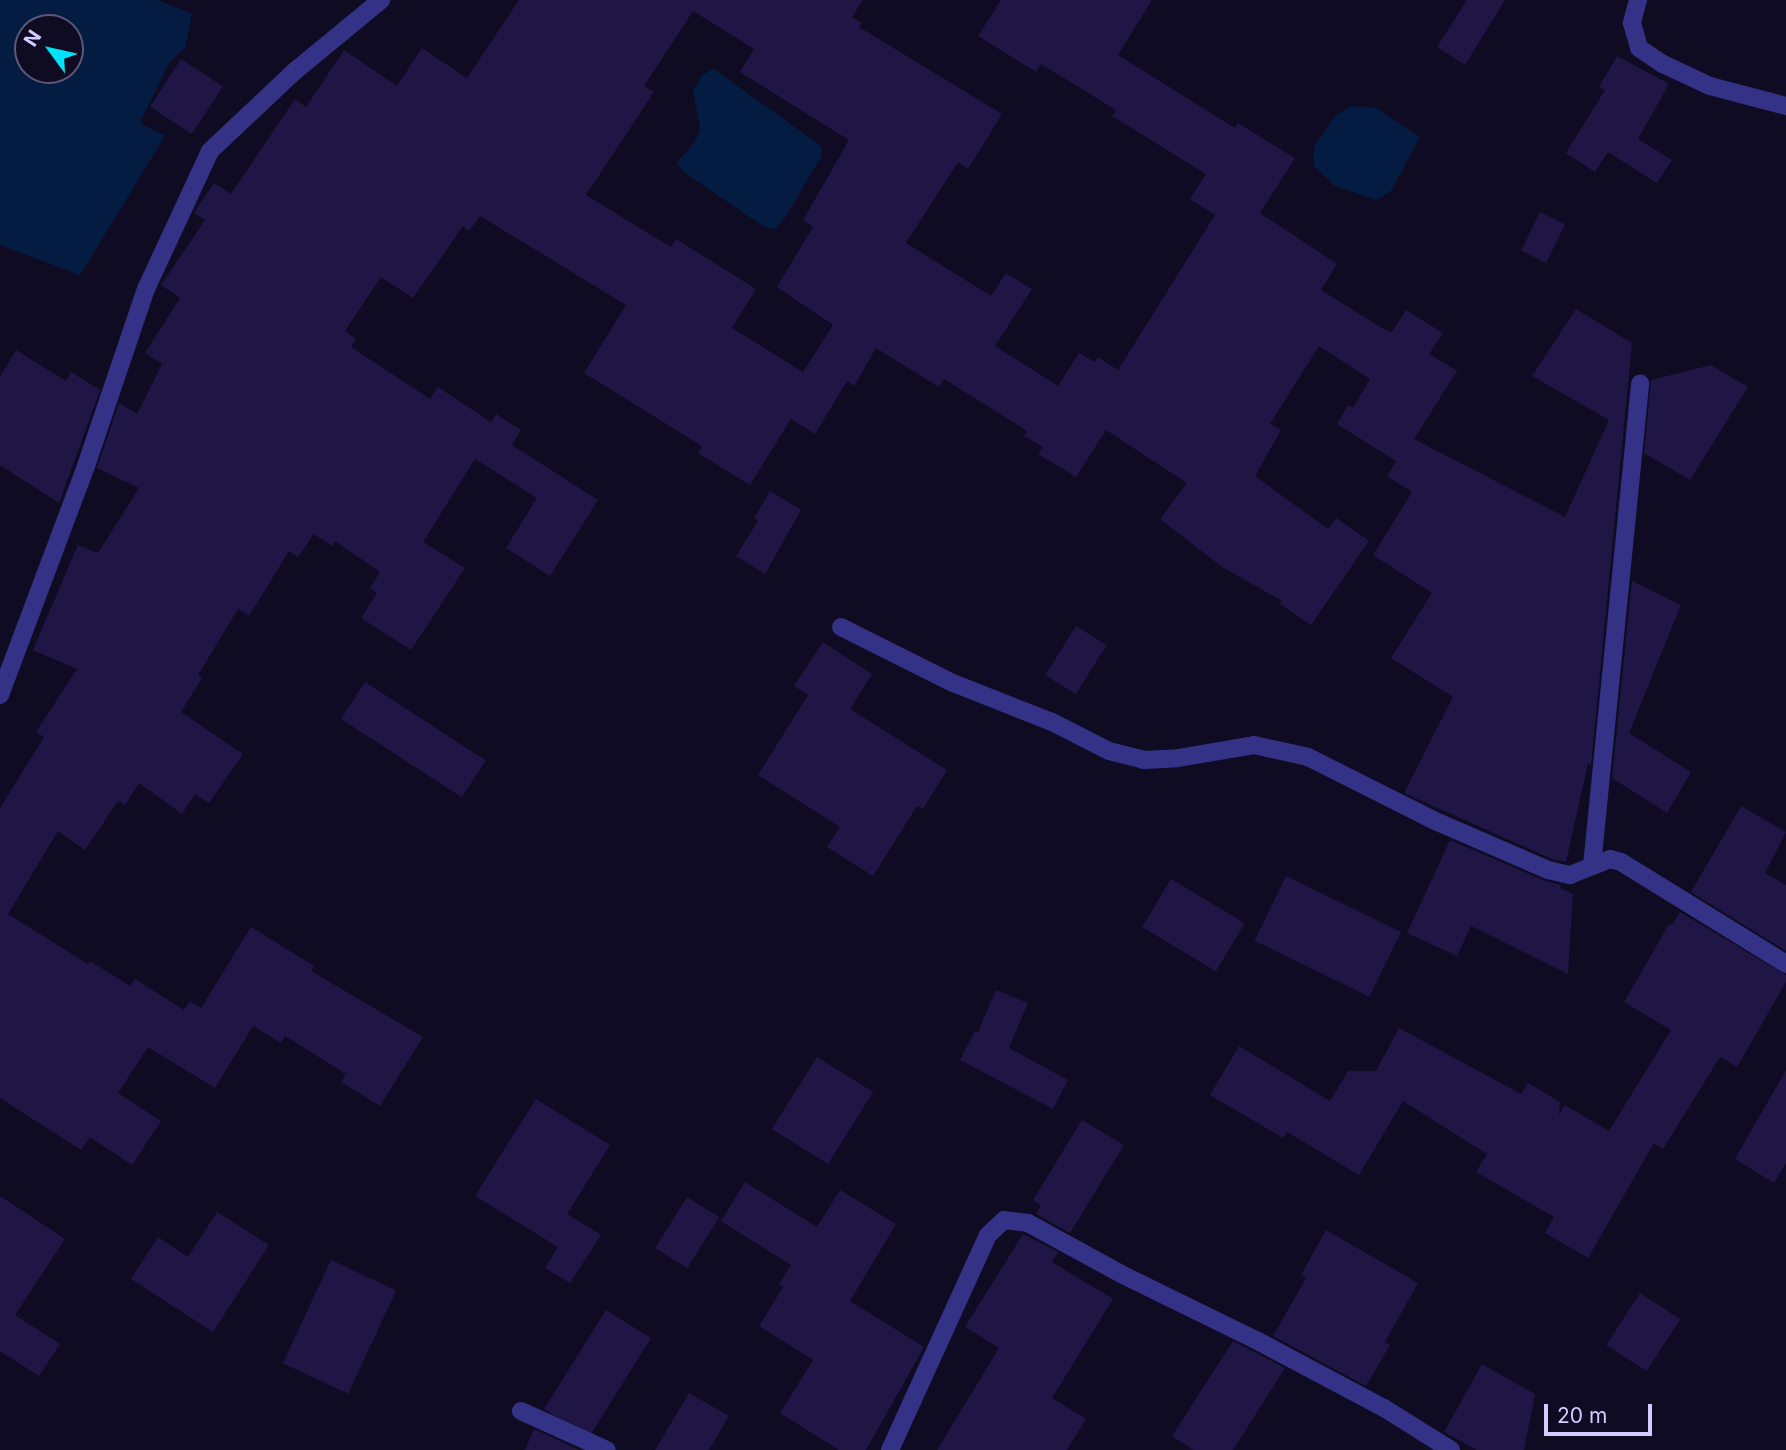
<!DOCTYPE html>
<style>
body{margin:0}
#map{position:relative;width:1786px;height:1450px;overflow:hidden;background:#0f0b22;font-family:Inter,sans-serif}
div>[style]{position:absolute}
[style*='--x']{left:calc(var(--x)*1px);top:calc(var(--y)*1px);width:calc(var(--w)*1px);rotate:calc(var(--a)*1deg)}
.water>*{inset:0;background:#051c42}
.building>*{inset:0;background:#1f1645;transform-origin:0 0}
.minor>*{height:18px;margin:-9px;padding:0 9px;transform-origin:9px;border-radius:9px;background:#343286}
span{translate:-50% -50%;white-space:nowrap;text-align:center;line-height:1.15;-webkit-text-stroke:6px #0f0b22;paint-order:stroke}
.north{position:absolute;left:14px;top:14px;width:70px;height:70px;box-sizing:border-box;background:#0f0b22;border:2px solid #5d587a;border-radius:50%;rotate:303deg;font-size:19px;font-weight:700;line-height:28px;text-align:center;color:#d2ccff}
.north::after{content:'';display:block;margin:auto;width:24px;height:32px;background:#00e2f7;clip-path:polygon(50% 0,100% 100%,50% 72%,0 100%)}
.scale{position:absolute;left:1544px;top:1404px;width:108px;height:32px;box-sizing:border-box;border:4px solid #d2ccff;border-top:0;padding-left:9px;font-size:21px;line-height:24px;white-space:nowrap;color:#d2ccff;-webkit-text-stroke:5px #0f0b22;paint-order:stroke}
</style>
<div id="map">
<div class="water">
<div style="clip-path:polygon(evenodd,0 0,158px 0,192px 14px,185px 48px,169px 63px,140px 123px,165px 136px,80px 275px,0 245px,0 0,70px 28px,70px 70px,28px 70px,28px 28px,70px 28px)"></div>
<div style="clip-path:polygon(713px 68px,822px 147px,821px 157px,785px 218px,774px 229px,766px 228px,685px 173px,677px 163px,697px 138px,700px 127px,693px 90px,702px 76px)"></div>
<div style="clip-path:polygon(1352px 106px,1376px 108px,1420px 137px,1391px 191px,1376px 200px,1335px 186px,1314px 166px,1314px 147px,1335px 116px)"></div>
</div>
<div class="building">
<div style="clip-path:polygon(evenodd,519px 0,863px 0,852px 17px,862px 23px,859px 27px,1002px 114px,968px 169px,958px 162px,906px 243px,991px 296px,1006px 273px,1032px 289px,995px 346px,1058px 386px,1079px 353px,1095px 362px,1098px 357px,1118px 370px,1215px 215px,1190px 199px,1206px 174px,1112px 116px,1116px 110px,1041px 64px,1036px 72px,978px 36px,1001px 0,1152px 0,1118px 55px,1235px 128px,1238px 123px,1295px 158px,1260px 213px,1337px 264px,1321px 290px,1387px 331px,1392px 332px,1406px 310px,1443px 333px,1429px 354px,1457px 371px,1414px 439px,1565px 517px,1609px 420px,1532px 376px,1576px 309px,1632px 343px,1591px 765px,1588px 763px,1566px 862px,1552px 859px,1404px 793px,1453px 697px,1391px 658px,1432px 593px,1373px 555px,1412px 492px,1387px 476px,1396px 461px,1337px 424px,1348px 405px,1353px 408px,1370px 379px,1319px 346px,1270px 424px,1281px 430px,1255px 476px,1328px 529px,1336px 518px,1369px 541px,1311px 625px,1280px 604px,1282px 601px,1222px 567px,1160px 519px,1187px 483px,1106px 430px,1076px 477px,1038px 454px,1043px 447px,1024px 436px,1027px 431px,944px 379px,939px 387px,876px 348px,854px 386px,847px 381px,815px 434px,791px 419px,750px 485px,698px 453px,702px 446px,584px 373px,626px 305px,480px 216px,469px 231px,463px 226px,413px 298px,381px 277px,345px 331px,356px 339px,351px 347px,430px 399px,438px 387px,491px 422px,496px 414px,521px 430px,512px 445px,598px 500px,550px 576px,506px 548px,537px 498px,475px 459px,423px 542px,465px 568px,411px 650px,361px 618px,377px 593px,370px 588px,380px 572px,335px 541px,332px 546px,314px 534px,298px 557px,289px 551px,249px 616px,238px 609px,198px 675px,202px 678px,181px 712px,243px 754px,209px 803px,195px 794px,182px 814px,139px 783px,125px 805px,118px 801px,85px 850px,58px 831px,8px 914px,88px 964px,90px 961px,130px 986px,135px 979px,184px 1010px,190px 1001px,201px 1008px,251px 927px,314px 966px,311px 971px,423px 1037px,380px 1106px,341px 1082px,346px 1074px,285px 1036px,281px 1043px,253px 1026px,215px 1088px,148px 1047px,118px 1093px,161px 1121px,132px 1165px,90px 1137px,81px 1150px,0 1098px,0 808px,44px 737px,36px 732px,77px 669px,33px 650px,78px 545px,98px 553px,139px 488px,97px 468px,119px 403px,137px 414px,162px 364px,145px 353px,180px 298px,161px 285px,205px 220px,194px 213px,214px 183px,231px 194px,295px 99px,306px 107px,344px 50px,397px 86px,422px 48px,467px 78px,519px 0,693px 11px,754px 49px,740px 72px,849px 140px,803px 220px,813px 227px,777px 287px,833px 325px,803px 372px,732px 328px,756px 289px,676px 239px,671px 247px,586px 195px,654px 92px,644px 86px,693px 11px)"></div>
<div style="clip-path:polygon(1467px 0,1505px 0,1465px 65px,1437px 47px)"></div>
<div style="clip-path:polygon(1617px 56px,1669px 84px,1638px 139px,1672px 160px,1657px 183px,1608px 152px,1595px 172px,1566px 153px,1605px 90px,1599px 87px)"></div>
<div style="left:181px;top:59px;width:50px;height:57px;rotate:33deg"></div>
<div style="left:1540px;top:212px;width:28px;height:43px;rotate:26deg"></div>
<div style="clip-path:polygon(16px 350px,66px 381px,71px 372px,100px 390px,59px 503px,0 465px,0 377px)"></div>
<div style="clip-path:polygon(1711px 365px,1748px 387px,1690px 480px,1644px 453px,1651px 380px)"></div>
<div style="clip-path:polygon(770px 491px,801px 510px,765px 574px,736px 556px,758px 521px,754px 518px)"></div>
<div style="clip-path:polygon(1632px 581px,1681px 605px,1629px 733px,1691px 772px,1667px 813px,1612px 778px)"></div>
<div style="left:1076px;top:626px;width:36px;height:58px;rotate:32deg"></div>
<div style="clip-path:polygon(823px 642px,872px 674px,850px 709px,947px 770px,923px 809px,917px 806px,873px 876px,827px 847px,840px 827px,758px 775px,808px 695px,794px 686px)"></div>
<div style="left:365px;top:682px;width:144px;height:44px;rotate:33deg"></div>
<div style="clip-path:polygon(1741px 806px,1786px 832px,1765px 873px,1786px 885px,1786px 951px,1691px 892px)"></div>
<div style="clip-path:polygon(1450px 840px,1543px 880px,1561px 885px,1560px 888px,1573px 894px,1568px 974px,1471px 926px,1457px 956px,1407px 933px)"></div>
<div style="left:1286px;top:876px;width:128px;height:72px;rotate:26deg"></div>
<div style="left:1171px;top:879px;width:86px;height:56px;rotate:31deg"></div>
<div style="clip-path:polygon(1680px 912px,1786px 975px,1786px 982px,1737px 1067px,1720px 1057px,1663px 1149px,1654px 1143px,1588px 1258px,1545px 1233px,1554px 1217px,1476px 1172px,1487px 1154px,1403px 1101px,1359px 1175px,1287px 1132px,1283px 1138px,1210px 1095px,1239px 1046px,1330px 1101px,1348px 1071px,1376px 1071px,1399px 1028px,1521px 1094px,1528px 1083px,1560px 1102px,1559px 1115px,1565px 1105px,1609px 1131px,1671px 1030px,1624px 1002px,1669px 924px,1672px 925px)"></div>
<div style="clip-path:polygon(996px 990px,1028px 1003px,1009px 1048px,1068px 1080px,1053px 1109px,960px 1060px,975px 1031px,978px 1032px)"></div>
<div style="left:817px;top:1057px;width:66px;height:85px;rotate:32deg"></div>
<div style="clip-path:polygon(1786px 1070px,1786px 1163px,1774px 1183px,1735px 1159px)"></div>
<div style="clip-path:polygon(536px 1099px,610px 1145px,567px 1214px,601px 1235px,570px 1283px,545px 1268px,558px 1247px,475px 1196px)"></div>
<div style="clip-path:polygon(1082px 1120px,1124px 1145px,1070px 1233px,1036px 1214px,1041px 1205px,1033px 1200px)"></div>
<div style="clip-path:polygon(745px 1182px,817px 1227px,840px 1190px,896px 1224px,850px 1301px,924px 1347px,866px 1450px,839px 1450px,780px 1413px,813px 1360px,759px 1326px,783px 1287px,779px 1284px,791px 1265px,721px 1221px)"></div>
<div style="clip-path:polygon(0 1196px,65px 1239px,15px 1315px,60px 1344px,39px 1376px,0 1351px)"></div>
<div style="left:687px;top:1197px;width:38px;height:60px;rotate:32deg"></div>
<div style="clip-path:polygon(217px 1212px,269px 1245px,213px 1332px,131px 1279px,158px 1237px,188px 1257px)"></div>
<div style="clip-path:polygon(1326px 1230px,1418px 1283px,1385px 1342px,1390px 1345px,1366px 1386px,1273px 1336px,1306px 1278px,1301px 1275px)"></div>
<div style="clip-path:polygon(1023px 1234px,1058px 1252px,1052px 1262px,1113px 1299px,1052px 1398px,1086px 1419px,1067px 1450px,937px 1450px,999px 1348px,965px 1327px)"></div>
<div style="left:331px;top:1260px;width:72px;height:114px;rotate:25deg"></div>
<div style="left:1640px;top:1293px;width:48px;height:62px;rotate:33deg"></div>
<div style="left:606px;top:1310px;width:53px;height:117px;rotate:32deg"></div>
<div style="clip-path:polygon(1233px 1341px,1285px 1368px,1233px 1450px,1193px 1450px,1172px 1436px)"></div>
<div style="clip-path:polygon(1482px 1364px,1535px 1394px,1524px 1450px,1477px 1450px,1444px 1432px)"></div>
<div style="clip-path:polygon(689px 1393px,729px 1416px,709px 1450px,655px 1450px)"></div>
<div style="clip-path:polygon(534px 1429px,579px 1450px,525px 1450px)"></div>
</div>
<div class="minor">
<div style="--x:1638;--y:0;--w:24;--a:105"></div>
<div style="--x:1632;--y:23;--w:26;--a:74"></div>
<div style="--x:1639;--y:48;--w:29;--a:34"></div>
<div style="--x:1663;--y:64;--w:52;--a:25.1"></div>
<div style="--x:1710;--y:86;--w:79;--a:14.7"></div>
<div style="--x:841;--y:627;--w:125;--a:26.6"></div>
<div style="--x:953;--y:683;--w:106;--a:21.5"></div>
<div style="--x:1052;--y:722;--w:64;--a:27"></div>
<div style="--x:1109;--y:751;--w:36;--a:14"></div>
<div style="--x:1144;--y:760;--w:34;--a:-3"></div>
<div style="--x:1178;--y:758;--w:77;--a:-9.7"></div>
<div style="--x:1254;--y:745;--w:55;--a:12.5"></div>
<div style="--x:1308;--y:757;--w:140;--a:26.7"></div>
<div style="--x:1433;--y:820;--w:125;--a:23.5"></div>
<div style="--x:1548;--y:870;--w:23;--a:13"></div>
<div style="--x:1570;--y:875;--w:43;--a:-21.8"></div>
<div style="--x:1610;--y:859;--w:11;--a:15"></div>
<div style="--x:1621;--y:862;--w:194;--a:31.7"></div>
<div style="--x:0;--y:695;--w:245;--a:-69.4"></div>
<div style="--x:86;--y:466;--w:187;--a:-71.3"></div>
<div style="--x:146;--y:289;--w:152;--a:-65.1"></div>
<div style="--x:210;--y:151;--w:117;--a:-43.3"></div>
<div style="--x:295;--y:71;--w:112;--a:-39.5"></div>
<div style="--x:1592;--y:866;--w:485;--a:-84.3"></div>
<div style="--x:521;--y:1411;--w:94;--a:24.4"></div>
<div style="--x:890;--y:1450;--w:236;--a:-65.5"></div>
<div style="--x:988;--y:1235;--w:22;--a:-43"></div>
<div style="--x:1004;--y:1220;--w:24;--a:7"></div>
<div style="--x:1028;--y:1223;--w:106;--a:28.7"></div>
<div style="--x:1121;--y:1274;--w:150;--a:26.1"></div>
<div style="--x:1256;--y:1340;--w:145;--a:28"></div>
<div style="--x:1384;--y:1408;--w:79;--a:32.1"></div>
</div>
<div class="north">N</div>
<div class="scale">20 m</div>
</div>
